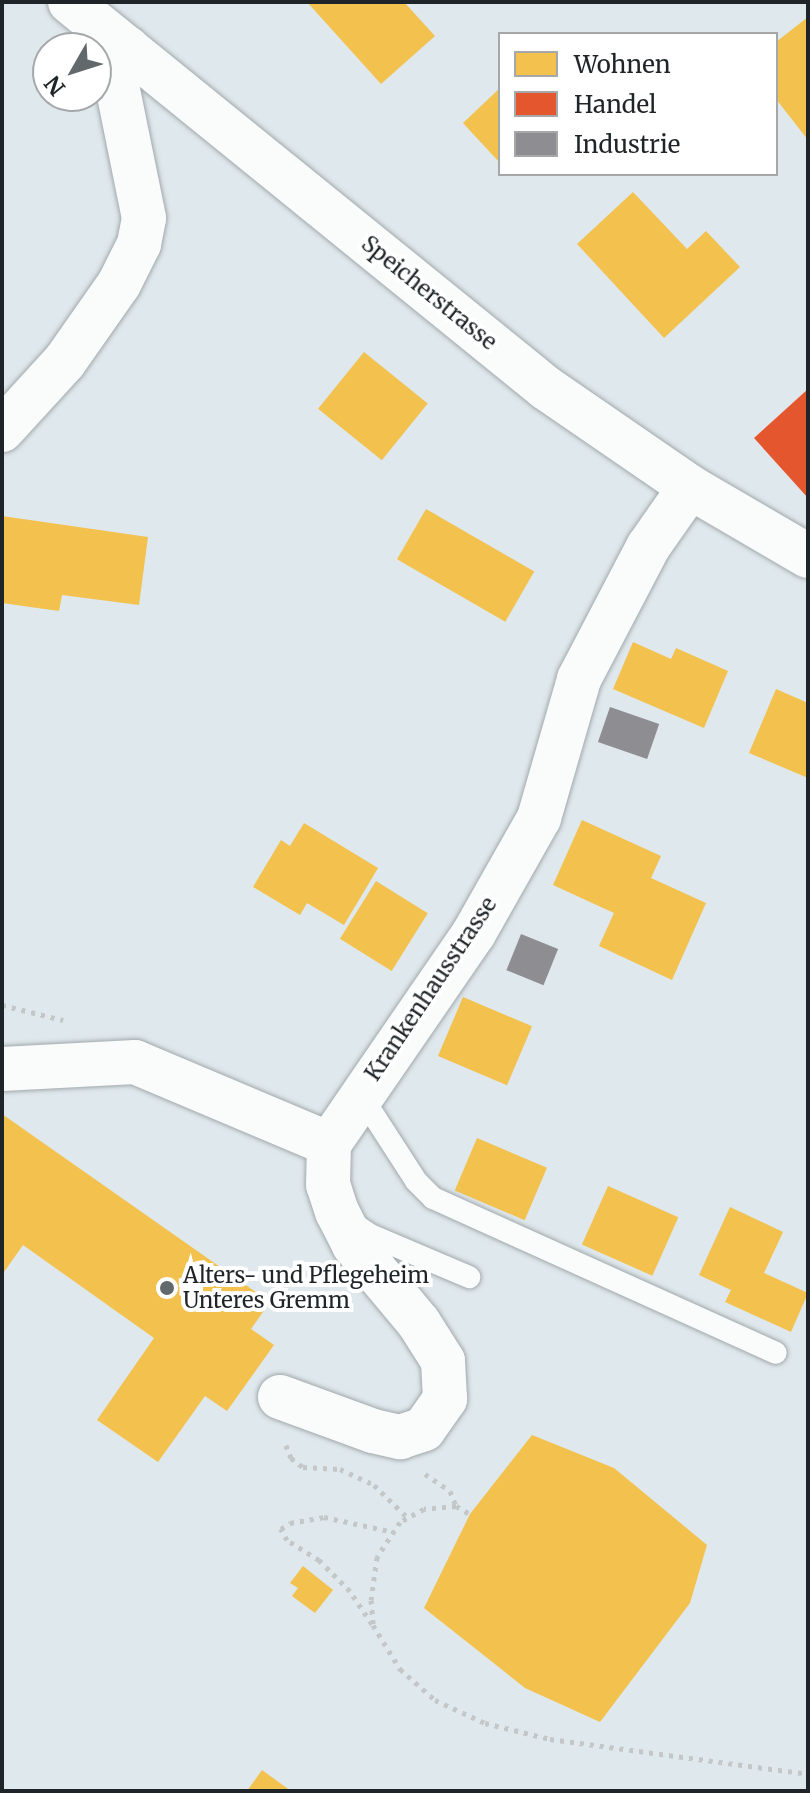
<!DOCTYPE html>
<style>
body{margin:0}
#map{position:relative;width:810px;height:1793px;overflow:hidden;background:#dfe8ec;font-family:Merriweather,serif}
div>[style]{position:absolute}
[style*='--x']{left:calc(var(--x)*1px);top:calc(var(--y)*1px);width:calc(var(--w)*1px);rotate:calc(var(--a)*1deg)}
.homes>*{inset:0;background:#f2c14e;transform-origin:0 0}
.shops>*{inset:0;background:#e4572e}
.industry>*{inset:0;background:#8d8d92;transform-origin:0 0}
.path>*{height:5px;margin-top:-2.5px;transform-origin:0;background:repeating-linear-gradient(90deg,#c3c7c8 0 4px,transparent 0 10px)}
.roads{filter:drop-shadow(0 0 2px #a2a9ac) drop-shadow(0 0 2px #a2a9ac)}
.service>*{height:22px;margin:-11px;padding:0 11px;transform-origin:11px;border-radius:11px;background:#fafcfc}
.minor>*{height:44px;margin:-22px;padding:0 22px;transform-origin:22px;border-radius:22px;background:#fafcfc}
.secondary>*{height:44px;margin:-22px;padding:0 22px;transform-origin:22px;border-radius:22px;background:#fafcfc}
.dots>*{width:22px;height:22px;translate:-50% -50%;box-sizing:border-box;border:4px solid #fff;border-radius:50%}
span{translate:-50% -50%;white-space:nowrap;text-align:center;line-height:1.15;-webkit-text-stroke:8px #fff;paint-order:stroke}
.street-label{font-size:22px;color:#1e2427}
.poi-label{font-size:22px;color:#1e2427}
.left{translate:0 -50%;text-align:left}
.frame{position:absolute;inset:0;border:4px solid #1e2427;pointer-events:none}
.legend{position:absolute;left:498px;top:32px;width:280px;height:144px;box-sizing:border-box;background:#fff;border:2px solid #a5a7a9;margin:0;padding:10px 14px;list-style:none;font-size:24px;color:#1e2427}
.legend li{display:flex;align-items:center;gap:16px;height:40px}
.legend b{width:40px;border:2px solid #a5a7a9}
.north{position:absolute;left:32px;top:32px;width:80px;height:80px;box-sizing:border-box;background:#fff;border:2px solid #a5a7a9;border-radius:50%;rotate:231deg;font-size:22px;font-weight:700;line-height:32px;text-align:center;color:#1e2427}
.north::after{content:'';display:block;margin:auto;width:28px;height:36px;background:#62696c;clip-path:polygon(50% 0,100% 100%,50% 72%,0 100%)}
</style>
<div id="map">
<div class="homes">
<div style="clip-path:polygon(307px 2px,404px 2px,435px 36px,381px 84px)"></div>
<div style="clip-path:polygon(808px 17px,808px 140px,776px 99px,776px 42px)"></div>
<div style="clip-path:polygon(500px 88px,500px 163px,463px 123px)"></div>
<div style="clip-path:polygon(633px 192px,687px 249px,706px 231px,740px 267px,664px 338px,577px 244px)"></div>
<div style="left:364px;top:352px;width:82px;height:73px;rotate:39deg"></div>
<div style="left:426px;top:509px;width:125px;height:58px;rotate:30deg"></div>
<div style="clip-path:polygon(2px 516px,148px 537px,139px 605px,62px 595px,59px 611px,2px 603px)"></div>
<div style="clip-path:polygon(633px 642px,671px 659px,676px 648px,728px 671px,704px 728px,613px 689px)"></div>
<div style="clip-path:polygon(776px 689px,808px 703px,808px 778px,749px 753px)"></div>
<div style="clip-path:polygon(582px 820px,661px 856px,651px 878px,706px 903px,672px 980px,599px 946px,614px 913px,553px 885px)"></div>
<div style="clip-path:polygon(304px 823px,378px 868px,344px 925px,307px 903px,300px 915px,253px 887px,281px 840px,290px 846px)"></div>
<div style="left:376px;top:881px;width:61px;height:68px;rotate:32deg"></div>
<div style="left:463px;top:997px;width:75px;height:64px;rotate:23deg"></div>
<div style="clip-path:polygon(2px 1114px,270px 1302px,251px 1329px,274px 1345px,227px 1411px,205px 1396px,158px 1462px,97px 1420px,154px 1338px,23px 1245px,2px 1275px)"></div>
<div style="left:477px;top:1138px;width:76px;height:57px;rotate:23deg"></div>
<div style="left:608px;top:1186px;width:77px;height:64px;rotate:24deg"></div>
<div style="clip-path:polygon(730px 1207px,783px 1232px,764px 1273px,808px 1293px,791px 1332px,725px 1302px,731px 1290px,699px 1275px)"></div>
<div style="clip-path:polygon(532px 1435px,614px 1468px,707px 1545px,690px 1603px,600px 1722px,525px 1688px,424px 1608px,470px 1514px)"></div>
<div style="clip-path:polygon(303px 1566px,333px 1590px,315px 1613px,292px 1596px,298px 1588px,290px 1583px)"></div>
<div style="clip-path:polygon(262px 1770px,291px 1791px,247px 1791px)"></div>
</div>
<div class="shops">
<div style="clip-path:polygon(808px 389px,808px 498px,754px 438px)"></div>
</div>
<div class="industry">
<div style="left:610px;top:707px;width:52px;height:37px;rotate:19deg"></div>
<div style="left:521px;top:934px;width:40px;height:39px;rotate:22deg"></div>
</div>
<div class="path">
<div style="--x:2;--y:1005;--w:63;--a:13.8"></div>
<div style="--x:286;--y:1445;--w:14;--a:69"></div>
<div style="--x:291;--y:1458;--w:15;--a:37"></div>
<div style="--x:303;--y:1467;--w:37;--a:3"></div>
<div style="--x:340;--y:1469;--w:38;--a:25"></div>
<div style="--x:374;--y:1485;--w:47;--a:44.1"></div>
<div style="--x:425;--y:1474;--w:30;--a:34"></div>
<div style="--x:450;--y:1491;--w:16;--a:68"></div>
<div style="--x:456;--y:1506;--w:32;--a:175"></div>
<div style="--x:424;--y:1509;--w:27;--a:152"></div>
<div style="--x:400;--y:1522;--w:42;--a:123.3"></div>
<div style="--x:377;--y:1557;--w:43;--a:97.9"></div>
<div style="--x:371;--y:1600;--w:25;--a:85"></div>
<div style="--x:373;--y:1625;--w:52;--a:58.5"></div>
<div style="--x:400;--y:1669;--w:47;--a:41.5"></div>
<div style="--x:435;--y:1700;--w:55;--a:24.7"></div>
<div style="--x:485;--y:1723;--w:67;--a:13.8"></div>
<div style="--x:550;--y:1739;--w:260;--a:7.7"></div>
<div style="--x:456;--y:1506;--w:16;--a:30"></div>
<div style="--x:372;--y:1624;--w:40;--a:-124"></div>
<div style="--x:350;--y:1591;--w:44;--a:-135"></div>
<div style="--x:319;--y:1560;--w:38;--a:-148"></div>
<div style="--x:287;--y:1540;--w:13;--a:-119"></div>
<div style="--x:281;--y:1529;--w:11;--a:-34"></div>
<div style="--x:290;--y:1523;--w:35;--a:-10"></div>
<div style="--x:324;--y:1517;--w:72;--a:12.1"></div>
</div>
<div class="roads">
<div class="service">
<div style="--x:360;--y:1094;--w:103;--a:57.2"></div>
<div style="--x:416;--y:1181;--w:24;--a:45"></div>
<div style="--x:433;--y:1198;--w:376;--a:24.3"></div>
<div style="--x:351;--y:1222;--w:23;--a:34"></div>
<div style="--x:370;--y:1235;--w:108;--a:23"></div>
</div>
<div class="minor">
<div style="--x:2;--y:430;--w:93;--a:-47.6"></div>
<div style="--x:65;--y:361;--w:94;--a:-55"></div>
<div style="--x:119;--y:284;--w:45;--a:-63.4"></div>
<div style="--x:139;--y:244;--w:26;--a:-79"></div>
<div style="--x:144;--y:218;--w:136;--a:-101.5"></div>
<div style="--x:117;--y:85;--w:38;--a:-73"></div>
<div style="--x:2;--y:1069;--w:133;--a:-3"></div>
<div style="--x:135;--y:1062;--w:211;--a:22.9"></div>
<div style="--x:329;--y:1144;--w:256;--a:-55.5"></div>
<div style="--x:474;--y:933;--w:132;--a:-60.5"></div>
<div style="--x:539;--y:818;--w:145;--a:-73.9"></div>
<div style="--x:579;--y:679;--w:149;--a:-62.4"></div>
<div style="--x:648;--y:547;--w:73;--a:-55"></div>
<div style="--x:280;--y:1397;--w:99;--a:20.1"></div>
<div style="--x:373;--y:1431;--w:28;--a:13"></div>
<div style="--x:400;--y:1437;--w:25;--a:-18"></div>
<div style="--x:424;--y:1429;--w:37;--a:-55"></div>
<div style="--x:445;--y:1399;--w:38;--a:-93"></div>
<div style="--x:443;--y:1361;--w:45;--a:-122.3"></div>
<div style="--x:419;--y:1323;--w:102;--a:-129.8"></div>
<div style="--x:354;--y:1245;--w:37;--a:-117"></div>
<div style="--x:337;--y:1212;--w:28;--a:-108"></div>
<div style="--x:328;--y:1185;--w:41;--a:-88.6"></div>
</div>
<div class="secondary">
<div style="--x:70;--y:2;--w:613;--a:39.04"></div>
<div style="--x:546;--y:388;--w:175;--a:34.5"></div>
<div style="--x:690;--y:487;--w:137;--a:30.3"></div>
</div>
</div>
<div class="dots">
<div style="left:167px;top:1288px;background:#62696c"></div>
</div>
<div class="street-label">
<span style="left:429px;top:293px;rotate:39deg">Speicherstrasse</span>
<span style="left:431px;top:989px;rotate:-56deg">Krankenhausstrasse</span>
</div>
<div class="poi-label">
<span class="left" style="left:183px;top:1288px">Alters- und Pflegeheim<br>Unteres Gremm</span>
</div>
<div class="frame"></div>
<ul class="legend">
<li><b style="height:22px;background:#f2c14e"></b>Wohnen</li>
<li><b style="height:22px;background:#e4572e"></b>Handel</li>
<li><b style="height:22px;background:#8d8d92"></b>Industrie</li>
</ul>
<div class="north">N</div>
</div>
